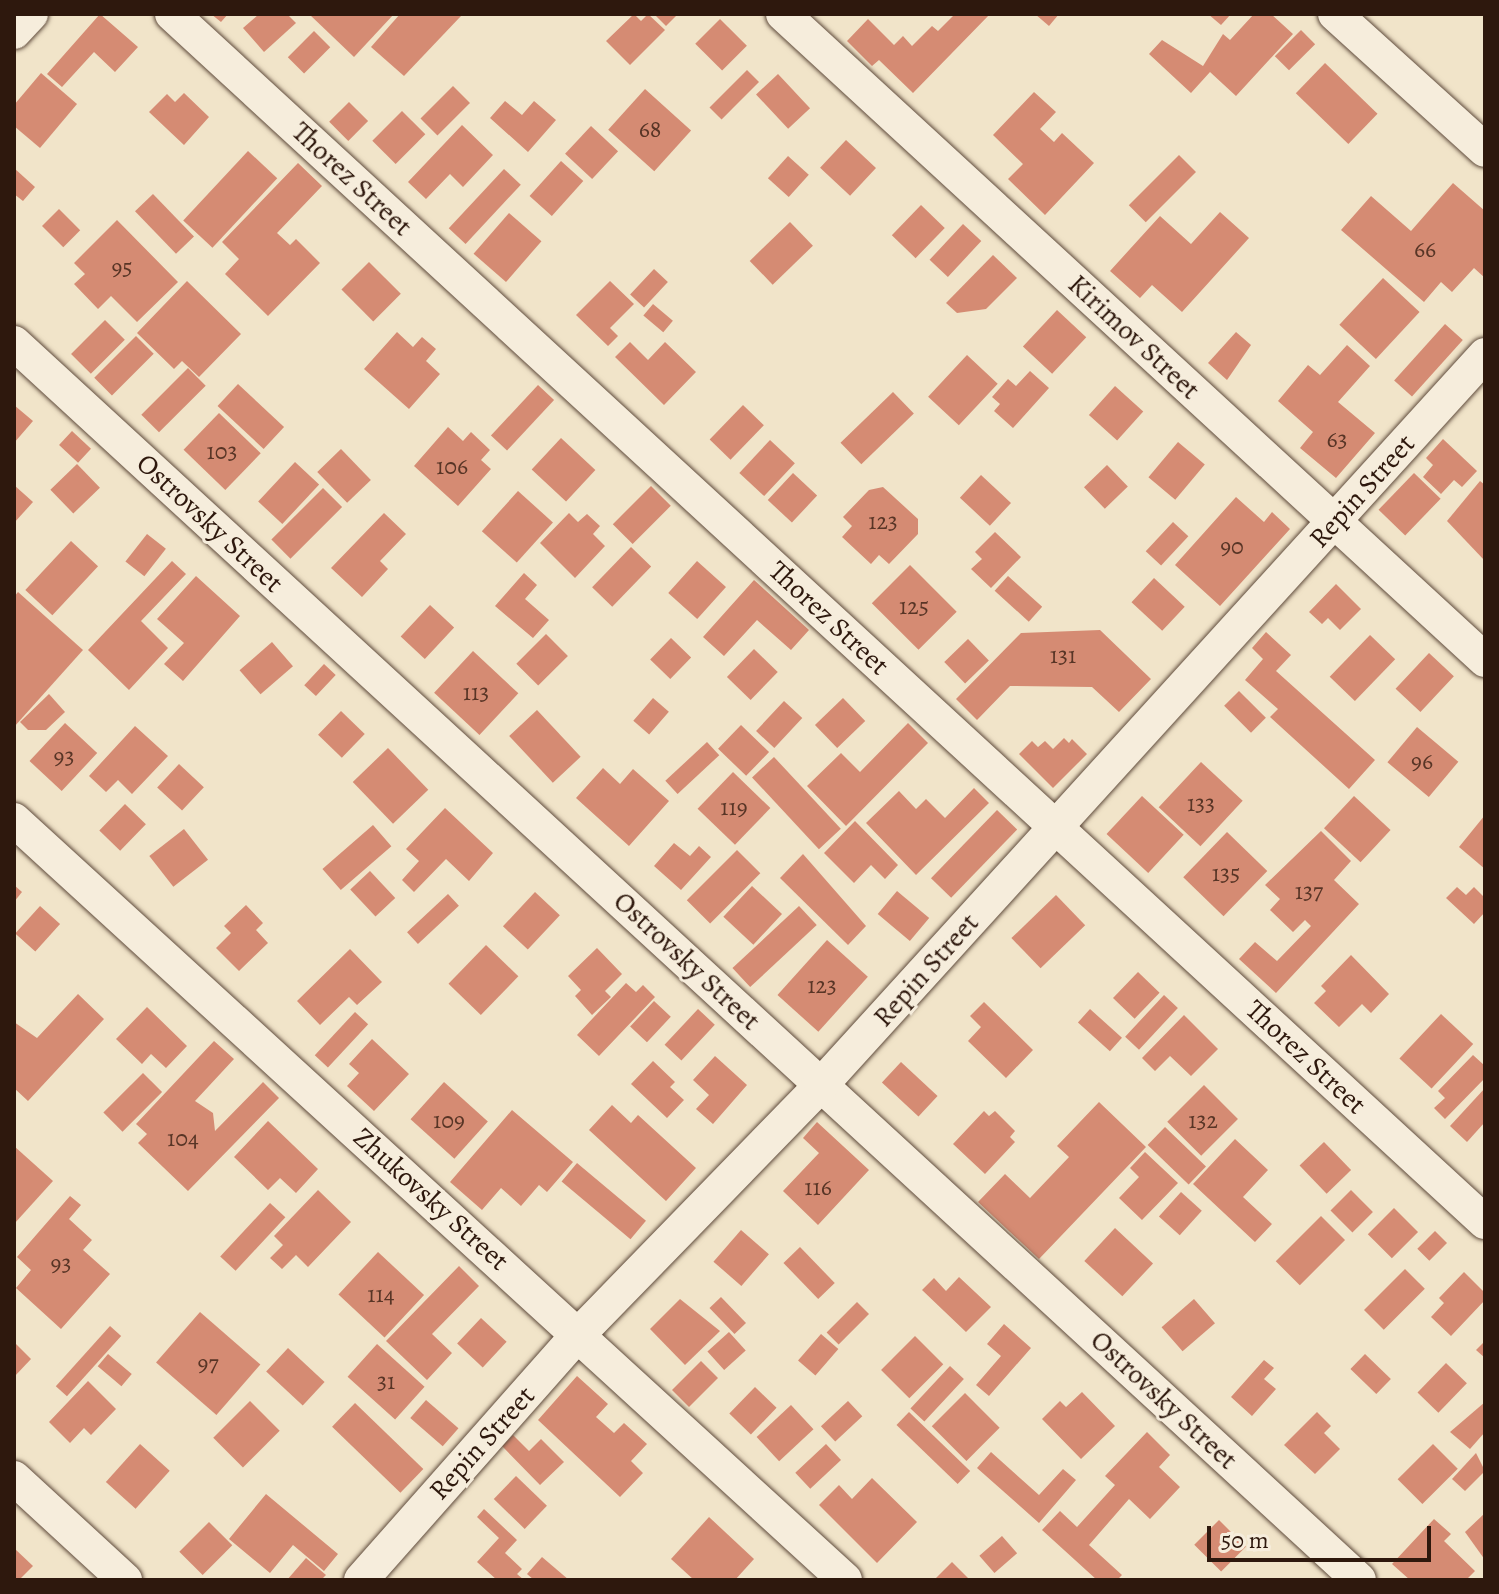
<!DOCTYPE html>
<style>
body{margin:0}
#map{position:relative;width:1499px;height:1594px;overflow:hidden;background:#f1e4c9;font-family:Alegreya,serif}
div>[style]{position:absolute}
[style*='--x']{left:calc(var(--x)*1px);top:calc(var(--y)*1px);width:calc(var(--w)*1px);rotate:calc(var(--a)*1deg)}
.building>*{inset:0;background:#d58b73;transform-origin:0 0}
.roads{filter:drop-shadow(0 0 2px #5f4b3c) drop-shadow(0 0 2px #5f4b3c)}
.minor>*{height:34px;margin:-17px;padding:0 17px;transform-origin:17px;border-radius:17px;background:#f6eddc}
span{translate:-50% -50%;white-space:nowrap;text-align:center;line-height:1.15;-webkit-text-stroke:6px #f6eddc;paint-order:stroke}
.number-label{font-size:24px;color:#583526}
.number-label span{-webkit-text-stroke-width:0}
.street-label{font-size:28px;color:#2e180d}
.frame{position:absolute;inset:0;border:16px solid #2e180d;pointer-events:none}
.scale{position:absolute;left:1207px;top:1526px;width:224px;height:36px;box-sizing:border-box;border:4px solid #2e180d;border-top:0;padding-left:10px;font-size:24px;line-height:28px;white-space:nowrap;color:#2e180d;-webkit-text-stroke:6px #f6eddc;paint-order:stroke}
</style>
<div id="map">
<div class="building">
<div style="clip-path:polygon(100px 14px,138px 47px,115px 72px,94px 52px,62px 87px,47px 74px)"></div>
<div style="clip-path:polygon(211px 14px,228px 14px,221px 22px)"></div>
<div style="clip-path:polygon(259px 14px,287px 14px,296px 23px,264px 52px,243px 28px)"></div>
<div style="clip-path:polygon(309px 14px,394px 14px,354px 57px)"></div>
<div style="clip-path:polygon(400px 14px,461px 16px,404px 76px,371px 47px)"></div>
<div style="clip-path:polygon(634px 14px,641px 21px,648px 14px,665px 30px,630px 65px,606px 41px)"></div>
<div style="clip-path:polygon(654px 14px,678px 14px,666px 26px)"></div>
<div style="clip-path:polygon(955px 14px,990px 14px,913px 93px,879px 60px,872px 66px,847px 41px,868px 19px,894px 45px,903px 36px,912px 46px,932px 26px,938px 31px)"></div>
<div style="clip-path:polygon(1035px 14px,1059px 14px,1049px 26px)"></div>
<div style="clip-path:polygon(1208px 14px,1231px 14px,1221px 25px)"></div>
<div style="clip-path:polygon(1254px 14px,1271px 14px,1293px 34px,1236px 96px,1210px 72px,1191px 93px,1149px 54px,1162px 40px,1203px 66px,1223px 34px,1230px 40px)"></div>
<div style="left:720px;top:19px;width:38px;height:35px;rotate:45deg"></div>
<div style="left:1301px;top:30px;width:20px;height:37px;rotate:45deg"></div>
<div style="left:314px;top:31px;width:23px;height:37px;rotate:45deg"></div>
<div style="left:1325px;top:63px;width:73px;height:42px;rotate:44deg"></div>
<div style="left:747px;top:70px;width:17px;height:53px;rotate:45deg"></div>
<div style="clip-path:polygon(41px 73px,77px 104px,40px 148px,14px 126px,14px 105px)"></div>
<div style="left:778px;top:74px;width:47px;height:30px;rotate:47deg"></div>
<div style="left:453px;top:86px;width:24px;height:46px;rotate:45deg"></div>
<div style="left:645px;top:89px;width:62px;height:55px;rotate:42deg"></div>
<div style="clip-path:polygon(1034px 92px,1056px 112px,1040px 129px,1054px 142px,1062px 133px,1094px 163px,1045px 215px,1008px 179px,1023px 164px,993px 135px)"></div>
<div style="clip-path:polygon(184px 93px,209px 117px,184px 145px,149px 112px,167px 94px,175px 102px)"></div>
<div style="clip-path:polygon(505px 101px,522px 115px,534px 101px,556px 120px,528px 152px,490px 118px)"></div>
<div style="left:349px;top:102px;width:27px;height:28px;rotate:45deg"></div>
<div style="left:402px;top:111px;width:33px;height:42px;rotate:45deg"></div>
<div style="clip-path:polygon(462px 125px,493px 155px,463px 187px,450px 174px,426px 199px,408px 182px)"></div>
<div style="left:591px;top:126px;width:37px;height:38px;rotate:43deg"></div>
<div style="left:846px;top:140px;width:41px;height:38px;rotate:43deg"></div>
<div style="left:248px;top:151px;width:40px;height:95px;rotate:43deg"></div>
<div style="left:1179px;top:155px;width:24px;height:71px;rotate:45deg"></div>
<div style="left:788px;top:156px;width:28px;height:30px;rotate:42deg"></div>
<div style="left:561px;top:161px;width:30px;height:47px;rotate:42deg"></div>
<div style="clip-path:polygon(298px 163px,322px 186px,277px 233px,290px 245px,296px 239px,320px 263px,268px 316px,225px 274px,239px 259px,222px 242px)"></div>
<div style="clip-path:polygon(14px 168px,35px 187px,23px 201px,14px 194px)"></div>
<div style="left:504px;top:169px;width:23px;height:81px;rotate:43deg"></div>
<div style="clip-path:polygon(1453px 183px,1485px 211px,1485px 278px,1474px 268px,1452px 292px,1441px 282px,1424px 302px,1341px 230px,1371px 196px,1411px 231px)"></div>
<div style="left:153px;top:194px;width:59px;height:25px;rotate:46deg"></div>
<div style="left:921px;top:205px;width:33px;height:42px;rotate:44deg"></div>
<div style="left:59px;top:209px;width:30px;height:24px;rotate:45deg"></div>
<div style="clip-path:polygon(1220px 212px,1249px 238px,1182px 312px,1152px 285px,1140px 298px,1110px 271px,1160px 216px,1191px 244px)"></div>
<div style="left:509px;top:213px;width:43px;height:54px;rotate:41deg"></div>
<div style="clip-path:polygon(117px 220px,178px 282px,137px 322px,111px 296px,98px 309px,74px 284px,85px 274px,74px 263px)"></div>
<div style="left:790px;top:222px;width:33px;height:56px;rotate:46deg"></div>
<div style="left:963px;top:224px;width:25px;height:49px;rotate:43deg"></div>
<div style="clip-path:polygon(993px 255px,1017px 278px,986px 309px,957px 313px,946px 303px)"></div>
<div style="left:369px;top:262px;width:45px;height:39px;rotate:45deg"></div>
<div style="left:654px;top:269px;width:19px;height:35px;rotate:43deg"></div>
<div style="left:1383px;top:278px;width:50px;height:64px;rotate:43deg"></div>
<div style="clip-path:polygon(187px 281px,241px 334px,199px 377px,182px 361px,174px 369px,137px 333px)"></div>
<div style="clip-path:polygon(610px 281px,634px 304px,610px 328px,618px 336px,608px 346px,576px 315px)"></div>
<div style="left:653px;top:304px;width:26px;height:15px;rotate:40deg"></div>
<div style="left:1057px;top:310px;width:40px;height:50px;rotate:43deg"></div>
<div style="left:105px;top:320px;width:28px;height:48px;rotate:45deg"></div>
<div style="left:1445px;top:324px;width:24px;height:76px;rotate:42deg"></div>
<div style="clip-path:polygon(397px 332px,413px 347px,422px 337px,436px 349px,426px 361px,440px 374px,409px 409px,364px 369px)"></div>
<div style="clip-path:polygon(1236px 332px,1251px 345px,1227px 380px,1208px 363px)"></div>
<div style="left:136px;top:336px;width:25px;height:59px;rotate:45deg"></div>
<div style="clip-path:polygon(630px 342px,648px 360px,665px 342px,696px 372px,664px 405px,615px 357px)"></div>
<div style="clip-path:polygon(1347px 345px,1370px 366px,1338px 402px,1375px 433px,1336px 478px,1300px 448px,1313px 432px,1278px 401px,1308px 365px,1320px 375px)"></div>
<div style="left:967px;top:355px;width:42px;height:57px;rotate:43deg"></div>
<div style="left:188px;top:368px;width:25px;height:66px;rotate:45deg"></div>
<div style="clip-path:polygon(1030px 371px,1049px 388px,1013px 428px,994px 411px,1000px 404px,992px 397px,1008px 379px,1016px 386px)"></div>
<div style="left:238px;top:384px;width:63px;height:30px;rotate:43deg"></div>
<div style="left:538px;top:385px;width:22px;height:69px;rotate:43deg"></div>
<div style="left:1115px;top:386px;width:38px;height:39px;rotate:42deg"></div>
<div style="left:893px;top:392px;width:30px;height:73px;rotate:46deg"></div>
<div style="clip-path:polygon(14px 405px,33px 421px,14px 443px)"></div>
<div style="left:743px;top:405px;width:29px;height:48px;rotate:44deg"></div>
<div style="left:219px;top:413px;width:58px;height:51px;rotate:44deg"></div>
<div style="clip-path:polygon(448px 427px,463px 441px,471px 432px,490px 450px,481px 460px,491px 469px,458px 506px,414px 466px)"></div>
<div style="left:72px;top:431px;width:26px;height:19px;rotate:43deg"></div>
<div style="left:561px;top:438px;width:47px;height:43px;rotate:43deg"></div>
<div style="clip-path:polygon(1443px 439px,1477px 471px,1462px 487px,1454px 480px,1441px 494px,1423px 477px,1433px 465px,1426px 458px)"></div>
<div style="left:770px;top:440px;width:34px;height:45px;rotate:43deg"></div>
<div style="left:1178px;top:442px;width:35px;height:46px;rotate:40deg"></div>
<div style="left:341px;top:449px;width:43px;height:33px;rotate:46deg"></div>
<div style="left:295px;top:462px;width:33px;height:54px;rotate:43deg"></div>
<div style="left:77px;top:464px;width:33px;height:37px;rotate:46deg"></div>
<div style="left:1107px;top:465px;width:30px;height:32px;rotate:46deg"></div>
<div style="left:793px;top:473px;width:33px;height:37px;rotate:43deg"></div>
<div style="left:1414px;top:473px;width:37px;height:51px;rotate:44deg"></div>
<div style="left:981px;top:475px;width:41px;height:31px;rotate:43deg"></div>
<div style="clip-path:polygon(1480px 481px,1485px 485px,1485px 561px,1447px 521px)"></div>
<div style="clip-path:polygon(14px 485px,33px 502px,14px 523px)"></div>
<div style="left:651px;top:486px;width:28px;height:54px;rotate:45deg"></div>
<div style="clip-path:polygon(883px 487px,918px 519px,918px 534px,889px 564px,879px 555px,871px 564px,842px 537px,852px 526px,843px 517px,869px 490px)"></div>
<div style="left:323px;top:488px;width:27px;height:73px;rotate:45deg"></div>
<div style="left:518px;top:491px;width:47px;height:54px;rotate:42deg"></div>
<div style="clip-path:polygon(1236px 497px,1264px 522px,1272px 512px,1290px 529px,1220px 606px,1175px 565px)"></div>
<div style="clip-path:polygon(384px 513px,406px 534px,380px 561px,388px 569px,362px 597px,331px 568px)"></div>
<div style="clip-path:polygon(569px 513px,578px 522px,587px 514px,600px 526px,593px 534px,605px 546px,575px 578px,540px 543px)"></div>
<div style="left:1173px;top:522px;width:21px;height:40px;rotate:43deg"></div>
<div style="clip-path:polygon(995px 532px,1021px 557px,991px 588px,971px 569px,982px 559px,975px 552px)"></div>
<div style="left:147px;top:534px;width:24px;height:35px;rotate:38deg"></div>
<div style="left:71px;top:541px;width:37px;height:67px;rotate:43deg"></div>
<div style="left:631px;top:547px;width:28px;height:56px;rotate:44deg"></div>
<div style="clip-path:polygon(172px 561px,186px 574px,141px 621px,168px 648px,129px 690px,88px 650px)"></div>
<div style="left:697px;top:561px;width:39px;height:43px;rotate:42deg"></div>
<div style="left:910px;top:565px;width:66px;height:54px;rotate:45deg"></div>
<div style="clip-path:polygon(524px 573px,537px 585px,525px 599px,549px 620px,533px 638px,495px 606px)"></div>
<div style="clip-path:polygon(196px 576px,240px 616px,183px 681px,164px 664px,184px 643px,157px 619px)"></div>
<div style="left:1008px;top:576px;width:46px;height:20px;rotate:42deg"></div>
<div style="left:1154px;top:578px;width:42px;height:33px;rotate:43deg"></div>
<div style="clip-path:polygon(754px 580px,809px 630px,791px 650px,757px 620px,724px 656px,703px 637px)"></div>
<div style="clip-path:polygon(1336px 584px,1361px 609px,1340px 630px,1328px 618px,1322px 624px,1309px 612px)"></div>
<div style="clip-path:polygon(18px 592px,83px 650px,14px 727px,14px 597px)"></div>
<div style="left:430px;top:605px;width:33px;height:43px;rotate:43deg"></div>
<div style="clip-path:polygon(1100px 630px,1151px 679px,1119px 712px,1092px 687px,1010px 686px,977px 720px,956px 699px,1021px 633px)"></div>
<div style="clip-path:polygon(1266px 632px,1291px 655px,1276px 671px,1375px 760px,1349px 789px,1270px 717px,1278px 709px,1245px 680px,1263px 659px,1252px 648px)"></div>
<div style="left:546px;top:634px;width:31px;height:42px;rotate:45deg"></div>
<div style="left:1370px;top:635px;width:35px;height:58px;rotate:44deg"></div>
<div style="left:671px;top:638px;width:28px;height:30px;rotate:44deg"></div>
<div style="left:968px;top:639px;width:30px;height:33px;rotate:46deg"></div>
<div style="left:272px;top:642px;width:32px;height:43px;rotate:49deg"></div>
<div style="left:754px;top:649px;width:33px;height:39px;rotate:44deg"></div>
<div style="left:473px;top:651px;width:62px;height:57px;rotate:43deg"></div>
<div style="left:1429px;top:653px;width:34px;height:49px;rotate:43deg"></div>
<div style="left:324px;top:664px;width:16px;height:29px;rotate:43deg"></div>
<div style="left:1239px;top:691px;width:38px;height:21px;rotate:45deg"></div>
<div style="clip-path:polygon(49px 694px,65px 712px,46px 730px,28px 730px,20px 722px)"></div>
<div style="left:653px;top:698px;width:21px;height:30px;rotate:41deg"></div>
<div style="left:843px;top:698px;width:32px;height:39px;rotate:46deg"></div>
<div style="left:784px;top:701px;width:25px;height:41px;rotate:43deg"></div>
<div style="left:537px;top:710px;width:64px;height:38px;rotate:47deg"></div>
<div style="left:341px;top:711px;width:33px;height:33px;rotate:44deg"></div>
<div style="left:65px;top:723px;width:44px;height:52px;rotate:43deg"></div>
<div style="clip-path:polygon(908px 723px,928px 743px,846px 826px,807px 786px,841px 753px,860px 772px)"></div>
<div style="left:741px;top:725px;width:39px;height:33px;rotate:44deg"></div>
<div style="clip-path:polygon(135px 726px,168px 756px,132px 794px,118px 780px,106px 792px,89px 776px)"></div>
<div style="left:1417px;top:727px;width:54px;height:46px;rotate:40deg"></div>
<div style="clip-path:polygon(1064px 738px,1069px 743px,1072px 739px,1087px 754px,1053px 788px,1019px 754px,1032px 741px,1038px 747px,1045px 741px,1053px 749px)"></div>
<div style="left:707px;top:742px;width:18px;height:57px;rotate:47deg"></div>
<div style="left:388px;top:748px;width:58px;height:49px;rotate:46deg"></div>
<div style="left:774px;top:757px;width:98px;height:30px;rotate:47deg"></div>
<div style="left:1201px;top:762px;width:57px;height:62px;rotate:43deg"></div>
<div style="left:179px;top:764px;width:34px;height:32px;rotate:43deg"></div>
<div style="clip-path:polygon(603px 768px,620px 784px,633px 769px,669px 801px,629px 846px,576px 798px)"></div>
<div style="left:733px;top:772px;width:52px;height:51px;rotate:44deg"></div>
<div style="clip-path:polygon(974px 788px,989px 803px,916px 875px,866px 823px,899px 791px,916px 809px,926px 799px,945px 818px)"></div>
<div style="left:1142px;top:796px;width:57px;height:52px;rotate:43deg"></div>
<div style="left:1354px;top:796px;width:50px;height:44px;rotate:43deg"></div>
<div style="left:125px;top:804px;width:29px;height:37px;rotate:44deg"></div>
<div style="clip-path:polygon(445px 808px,493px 853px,469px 881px,446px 859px,414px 892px,402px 880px,419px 861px,406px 849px)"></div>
<div style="left:997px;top:810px;width:28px;height:95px;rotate:44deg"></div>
<div style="clip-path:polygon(1485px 815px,1485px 869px,1459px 847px)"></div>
<div style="clip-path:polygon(855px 821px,898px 865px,885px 879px,871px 865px,854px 883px,824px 853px)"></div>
<div style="left:373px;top:825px;width:28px;height:67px;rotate:49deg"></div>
<div style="left:184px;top:829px;width:39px;height:44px;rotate:52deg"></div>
<div style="clip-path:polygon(1321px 831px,1351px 861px,1334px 880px,1359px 904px,1276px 993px,1239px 959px,1255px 942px,1277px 961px,1311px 926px,1305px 920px,1293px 932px,1270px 910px,1280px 899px,1265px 885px)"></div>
<div style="left:1227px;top:832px;width:56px;height:63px;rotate:44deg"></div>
<div style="clip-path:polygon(674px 843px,690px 856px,699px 846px,711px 857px,681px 890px,654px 866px)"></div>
<div style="left:737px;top:850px;width:33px;height:71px;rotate:45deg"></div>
<div style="clip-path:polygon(803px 854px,866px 926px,848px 945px,780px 878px)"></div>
<div style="left:370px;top:871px;width:37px;height:27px;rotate:47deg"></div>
<div style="clip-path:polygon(14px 885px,22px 892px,14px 902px)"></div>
<div style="left:752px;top:886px;width:41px;height:42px;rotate:43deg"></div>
<div style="clip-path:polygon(1457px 887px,1466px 895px,1474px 887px,1485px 898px,1485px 912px,1474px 924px,1446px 898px)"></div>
<div style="left:897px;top:891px;width:42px;height:30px;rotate:40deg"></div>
<div style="left:535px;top:892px;width:34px;height:47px;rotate:43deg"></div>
<div style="left:448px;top:894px;width:16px;height:56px;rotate:47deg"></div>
<div style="left:1056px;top:895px;width:42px;height:62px;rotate:46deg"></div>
<div style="clip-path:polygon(246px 905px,263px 923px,256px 930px,268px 943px,239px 971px,216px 948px,231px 933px,224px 926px)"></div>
<div style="left:40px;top:906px;width:27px;height:37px;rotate:42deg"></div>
<div style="left:799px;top:906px;width:26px;height:91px;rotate:47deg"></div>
<div style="left:827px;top:940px;width:55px;height:74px;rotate:42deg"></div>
<div style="left:486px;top:945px;width:45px;height:54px;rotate:44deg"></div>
<div style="clip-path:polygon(597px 948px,622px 974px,605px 991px,611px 997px,592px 1015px,575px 996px,581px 990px,568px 976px)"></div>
<div style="clip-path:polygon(350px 949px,382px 982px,357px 1005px,349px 997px,320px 1025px,297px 1001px)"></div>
<div style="clip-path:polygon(1351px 955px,1389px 994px,1371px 1013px,1362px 1004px,1339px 1027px,1314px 1003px,1326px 991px,1321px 986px)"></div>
<div style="left:1138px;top:972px;width:30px;height:36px;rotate:44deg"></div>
<div style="clip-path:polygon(626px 983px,636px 992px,643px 985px,655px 997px,599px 1056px,577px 1035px)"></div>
<div style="clip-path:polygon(78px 994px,104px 1019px,28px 1101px,14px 1088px,14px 1022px,37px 1038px)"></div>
<div style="left:1164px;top:995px;width:19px;height:57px;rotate:43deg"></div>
<div style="left:654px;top:1001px;width:23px;height:35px;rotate:43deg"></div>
<div style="clip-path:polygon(984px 1002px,1033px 1050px,1006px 1078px,968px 1041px,981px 1027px,970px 1016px)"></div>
<div style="clip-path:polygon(147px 1007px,187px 1046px,166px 1068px,151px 1054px,142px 1064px,116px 1039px)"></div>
<div style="left:698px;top:1009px;width:23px;height:49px;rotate:43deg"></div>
<div style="left:1090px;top:1009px;width:43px;height:18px;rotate:42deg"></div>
<div style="left:355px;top:1012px;width:18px;height:59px;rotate:43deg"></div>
<div style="left:1441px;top:1014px;width:44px;height:61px;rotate:43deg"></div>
<div style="clip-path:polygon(1184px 1015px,1218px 1049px,1191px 1076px,1170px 1056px,1155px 1071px,1142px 1058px)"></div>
<div style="clip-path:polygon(372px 1039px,409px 1074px,374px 1111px,347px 1086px,359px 1073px,349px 1064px)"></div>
<div style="clip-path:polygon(214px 1041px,234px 1059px,195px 1101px,213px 1113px,215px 1131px,263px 1082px,279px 1098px,188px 1191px,138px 1143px,147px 1134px,136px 1124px)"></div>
<div style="clip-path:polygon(1473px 1055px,1485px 1066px,1485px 1078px,1445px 1119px,1434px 1108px,1445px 1098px,1438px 1091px)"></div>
<div style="clip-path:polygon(715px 1056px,747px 1085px,713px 1124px,696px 1109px,709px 1095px,693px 1080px)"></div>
<div style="clip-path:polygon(653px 1061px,675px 1082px,670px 1087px,684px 1100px,667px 1118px,631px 1084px)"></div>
<div style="left:901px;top:1062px;width:50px;height:28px;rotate:43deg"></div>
<div style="left:143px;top:1073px;width:27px;height:56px;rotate:45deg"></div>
<div style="left:444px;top:1082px;width:59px;height:50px;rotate:42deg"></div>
<div style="left:1204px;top:1085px;width:48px;height:52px;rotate:45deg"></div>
<div style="clip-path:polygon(1485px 1088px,1485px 1122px,1467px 1142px,1450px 1126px)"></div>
<div style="clip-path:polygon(1099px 1102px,1146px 1147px,1039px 1259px,978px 1202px,1005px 1174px,1030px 1198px,1069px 1157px,1057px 1146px)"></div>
<div style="clip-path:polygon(612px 1105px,631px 1123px,638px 1115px,696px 1168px,666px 1201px,589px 1130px)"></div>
<div style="clip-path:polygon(512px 1110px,573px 1162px,547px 1192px,539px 1185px,521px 1206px,501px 1188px,482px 1210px,450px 1182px)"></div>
<div style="clip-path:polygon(984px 1111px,989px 1116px,995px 1111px,1015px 1131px,1010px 1137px,1015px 1142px,985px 1174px,953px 1144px)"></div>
<div style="clip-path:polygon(268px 1121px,318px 1169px,296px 1193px,280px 1178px,268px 1190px,234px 1157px)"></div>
<div style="clip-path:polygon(817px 1122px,869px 1170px,818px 1225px,783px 1191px,819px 1153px,803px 1138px)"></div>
<div style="left:1165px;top:1127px;width:57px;height:25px;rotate:44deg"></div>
<div style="clip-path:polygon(1235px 1139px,1268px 1170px,1243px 1197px,1272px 1224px,1255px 1242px,1193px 1184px)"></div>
<div style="left:1324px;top:1142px;width:39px;height:34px;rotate:46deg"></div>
<div style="clip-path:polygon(14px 1146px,53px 1181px,14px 1224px)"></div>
<div style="clip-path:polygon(1145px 1152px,1178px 1183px,1142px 1220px,1119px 1198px,1139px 1177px,1130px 1168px)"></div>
<div style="left:577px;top:1163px;width:90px;height:24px;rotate:40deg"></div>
<div style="clip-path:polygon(318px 1190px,351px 1222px,308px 1267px,296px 1255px,282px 1269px,270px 1258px,283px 1245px,274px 1236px)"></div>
<div style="left:1351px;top:1190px;width:31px;height:29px;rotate:45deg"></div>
<div style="left:1181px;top:1192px;width:28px;height:33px;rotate:42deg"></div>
<div style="clip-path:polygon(70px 1196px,81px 1205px,69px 1219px,92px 1240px,83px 1250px,110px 1274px,61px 1329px,16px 1288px,31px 1270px,17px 1257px)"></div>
<div style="left:270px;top:1203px;width:21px;height:73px;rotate:43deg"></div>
<div style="left:1394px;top:1208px;width:34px;height:37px;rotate:45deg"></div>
<div style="left:1321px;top:1216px;width:34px;height:64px;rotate:45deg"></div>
<div style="left:1115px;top:1228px;width:52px;height:45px;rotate:43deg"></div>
<div style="left:741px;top:1230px;width:37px;height:42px;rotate:41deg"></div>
<div style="left:1435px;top:1231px;width:17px;height:25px;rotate:45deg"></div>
<div style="left:800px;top:1247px;width:50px;height:23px;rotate:46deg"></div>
<div style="left:378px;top:1252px;width:63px;height:58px;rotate:43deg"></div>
<div style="clip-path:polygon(459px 1266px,479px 1286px,432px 1334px,452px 1353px,427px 1380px,386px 1341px)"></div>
<div style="left:1405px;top:1269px;width:28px;height:58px;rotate:45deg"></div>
<div style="clip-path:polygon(1464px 1272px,1485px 1293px,1485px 1300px,1451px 1336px,1431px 1317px,1444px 1303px,1439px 1298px)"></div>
<div style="clip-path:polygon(959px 1277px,991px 1307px,966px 1332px,922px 1290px,934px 1278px,946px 1291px)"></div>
<div style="left:721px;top:1297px;width:36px;height:16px;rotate:46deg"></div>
<div style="clip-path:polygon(680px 1299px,720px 1331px,685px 1365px,650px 1329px)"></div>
<div style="left:1194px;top:1299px;width:32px;height:43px;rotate:49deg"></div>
<div style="left:857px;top:1302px;width:17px;height:43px;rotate:45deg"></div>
<div style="left:200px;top:1312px;width:80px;height:67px;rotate:41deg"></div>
<div style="left:481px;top:1318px;width:35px;height:35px;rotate:43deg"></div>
<div style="clip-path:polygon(1004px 1324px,1031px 1348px,989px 1396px,976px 1385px,1001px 1356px,987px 1344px)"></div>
<div style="left:110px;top:1326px;width:15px;height:81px;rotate:42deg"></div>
<div style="left:729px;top:1332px;width:25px;height:29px;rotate:48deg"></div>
<div style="left:821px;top:1334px;width:23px;height:35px;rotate:41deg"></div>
<div style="left:915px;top:1336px;width:40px;height:48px;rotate:45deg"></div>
<div style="clip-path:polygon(1485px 1341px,1485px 1358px,1476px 1350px)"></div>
<div style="clip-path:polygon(14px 1342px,31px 1359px,14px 1377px)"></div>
<div style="left:377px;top:1344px;width:64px;height:44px;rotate:42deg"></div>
<div style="left:288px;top:1348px;width:50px;height:32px;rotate:43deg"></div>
<div style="left:108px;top:1354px;width:31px;height:16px;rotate:40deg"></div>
<div style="left:1365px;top:1354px;width:36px;height:21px;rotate:44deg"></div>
<div style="clip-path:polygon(1264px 1360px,1274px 1368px,1264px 1379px,1276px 1389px,1252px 1416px,1231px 1397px)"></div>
<div style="left:701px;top:1361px;width:24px;height:41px;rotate:45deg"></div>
<div style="left:1446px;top:1363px;width:29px;height:41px;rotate:44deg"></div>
<div style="left:950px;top:1366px;width:19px;height:58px;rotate:43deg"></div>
<div style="clip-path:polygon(577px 1376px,608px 1404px,596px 1417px,614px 1433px,624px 1423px,647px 1444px,631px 1461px,643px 1473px,620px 1497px,538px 1420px)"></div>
<div style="clip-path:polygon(88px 1381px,116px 1409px,91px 1435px,84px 1428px,70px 1443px,49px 1422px)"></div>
<div style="left:755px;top:1387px;width:30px;height:37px;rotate:44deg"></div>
<div style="clip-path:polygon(1082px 1392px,1115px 1426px,1081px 1459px,1042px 1419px,1060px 1401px,1066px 1407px)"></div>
<div style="left:965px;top:1393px;width:49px;height:47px;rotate:45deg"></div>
<div style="left:426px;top:1400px;width:43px;height:24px;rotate:41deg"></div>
<div style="left:250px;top:1401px;width:42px;height:52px;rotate:45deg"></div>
<div style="left:848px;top:1401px;width:21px;height:37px;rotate:47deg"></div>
<div style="clip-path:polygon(1485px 1402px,1485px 1432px,1470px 1449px,1450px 1432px)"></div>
<div style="left:355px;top:1403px;width:95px;height:33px;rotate:44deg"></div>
<div style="left:791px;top:1405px;width:33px;height:47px;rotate:47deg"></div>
<div style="left:909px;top:1412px;width:85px;height:18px;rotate:44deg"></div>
<div style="clip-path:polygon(1317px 1412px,1331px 1426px,1324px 1433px,1340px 1449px,1315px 1474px,1284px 1445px)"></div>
<div style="clip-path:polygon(1147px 1432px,1170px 1455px,1159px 1467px,1180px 1487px,1150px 1519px,1129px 1499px,1089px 1545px,1122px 1575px,1117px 1580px,1097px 1580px,1042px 1530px,1060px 1511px,1077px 1527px,1115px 1485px,1105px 1476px)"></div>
<div style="clip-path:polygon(513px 1435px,529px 1451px,541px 1439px,564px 1462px,540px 1485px,502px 1446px)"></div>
<div style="left:140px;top:1444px;width:40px;height:51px;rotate:42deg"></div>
<div style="left:826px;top:1444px;width:22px;height:42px;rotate:47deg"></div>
<div style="left:1433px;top:1444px;width:35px;height:50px;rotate:45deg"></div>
<div style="clip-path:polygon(991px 1452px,1039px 1495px,1063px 1469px,1076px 1480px,1039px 1523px,977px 1468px)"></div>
<div style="clip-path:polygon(1476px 1453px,1485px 1471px,1465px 1491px,1452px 1479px)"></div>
<div style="left:516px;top:1476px;width:43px;height:32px;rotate:44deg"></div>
<div style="clip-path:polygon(872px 1478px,917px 1522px,877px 1563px,819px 1505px,839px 1485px,852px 1499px)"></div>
<div style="clip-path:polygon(266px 1494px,338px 1554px,324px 1571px,293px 1545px,270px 1573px,229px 1539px)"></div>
<div style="clip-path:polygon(484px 1509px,517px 1540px,505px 1553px,522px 1569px,517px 1574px,524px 1580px,497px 1580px,477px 1562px,499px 1538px,477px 1517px)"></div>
<div style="clip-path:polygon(1485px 1513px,1485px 1560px,1465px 1532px)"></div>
<div style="clip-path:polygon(709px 1517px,754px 1559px,735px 1580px,694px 1580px,671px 1559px)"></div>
<div style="clip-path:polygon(1434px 1519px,1451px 1534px,1444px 1541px,1475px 1571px,1466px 1580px,1410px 1580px,1392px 1564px)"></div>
<div style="left:1219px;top:1520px;width:38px;height:35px;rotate:45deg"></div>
<div style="left:209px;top:1522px;width:33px;height:42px;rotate:45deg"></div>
<div style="left:1002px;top:1536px;width:23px;height:30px;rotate:49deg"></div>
<div style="clip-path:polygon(14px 1548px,33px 1566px,19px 1580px,14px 1580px)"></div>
<div style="clip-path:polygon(542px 1557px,569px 1580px,534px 1580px,527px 1574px)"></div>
<div style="clip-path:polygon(306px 1558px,326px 1575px,321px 1580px,287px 1580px)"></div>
<div style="clip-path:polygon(952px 1562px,970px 1580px,934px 1580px)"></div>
</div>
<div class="roads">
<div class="minor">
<div style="--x:172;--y:14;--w:1784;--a:42.62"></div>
<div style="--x:783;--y:14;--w:954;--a:42.62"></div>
<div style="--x:1335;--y:14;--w:202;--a:42.2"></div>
<div style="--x:14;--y:32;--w:25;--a:-47"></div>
<div style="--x:14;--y:343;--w:1827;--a:42.6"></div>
<div style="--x:14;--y:820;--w:1126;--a:42.44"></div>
<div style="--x:14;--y:1478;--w:151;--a:42.6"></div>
<div style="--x:361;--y:1580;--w:329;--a:-48.5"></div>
<div style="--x:579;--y:1334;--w:347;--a:-45.8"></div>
<div style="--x:821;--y:1085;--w:987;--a:-47.71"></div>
</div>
</div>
<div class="number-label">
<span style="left:650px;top:130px">68</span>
<span style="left:1425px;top:250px">66</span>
<span style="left:122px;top:268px">95</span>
<span style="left:1337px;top:440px">63</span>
<span style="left:222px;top:452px">103</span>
<span style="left:452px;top:467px">106</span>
<span style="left:883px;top:522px">123</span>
<span style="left:1232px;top:547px">90</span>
<span style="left:914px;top:607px">125</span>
<span style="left:1063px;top:656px">131</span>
<span style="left:476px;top:693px">113</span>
<span style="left:64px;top:757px">93</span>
<span style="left:1422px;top:762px">96</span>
<span style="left:1201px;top:804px">133</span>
<span style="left:734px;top:808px">119</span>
<span style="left:1226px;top:874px">135</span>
<span style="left:1309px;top:892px">137</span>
<span style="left:822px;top:986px">123</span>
<span style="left:449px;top:1121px">109</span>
<span style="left:1203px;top:1121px">132</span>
<span style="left:183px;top:1139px">104</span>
<span style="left:818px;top:1188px">116</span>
<span style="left:61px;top:1264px">93</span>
<span style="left:381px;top:1295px">114</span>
<span style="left:208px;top:1364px">97</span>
<span style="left:386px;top:1382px">31</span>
</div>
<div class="street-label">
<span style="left:352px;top:179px;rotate:43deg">Thorez Street</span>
<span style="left:1134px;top:337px;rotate:43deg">Kirimov Street</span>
<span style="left:1362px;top:491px;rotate:-48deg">Repin Street</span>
<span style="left:210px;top:523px;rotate:43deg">Ostrovsky Street</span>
<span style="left:829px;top:618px;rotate:43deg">Thorez Street</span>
<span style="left:687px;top:961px;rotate:43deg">Ostrovsky Street</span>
<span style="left:926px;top:970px;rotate:-48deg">Repin Street</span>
<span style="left:1306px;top:1057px;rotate:43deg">Thorez Street</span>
<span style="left:431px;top:1199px;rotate:42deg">Zhukovsky Street</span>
<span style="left:1164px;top:1400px;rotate:43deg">Ostrovsky Street</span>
<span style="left:482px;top:1443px;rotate:-48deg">Repin Street</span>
</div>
<div class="frame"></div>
<div class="scale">50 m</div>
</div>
